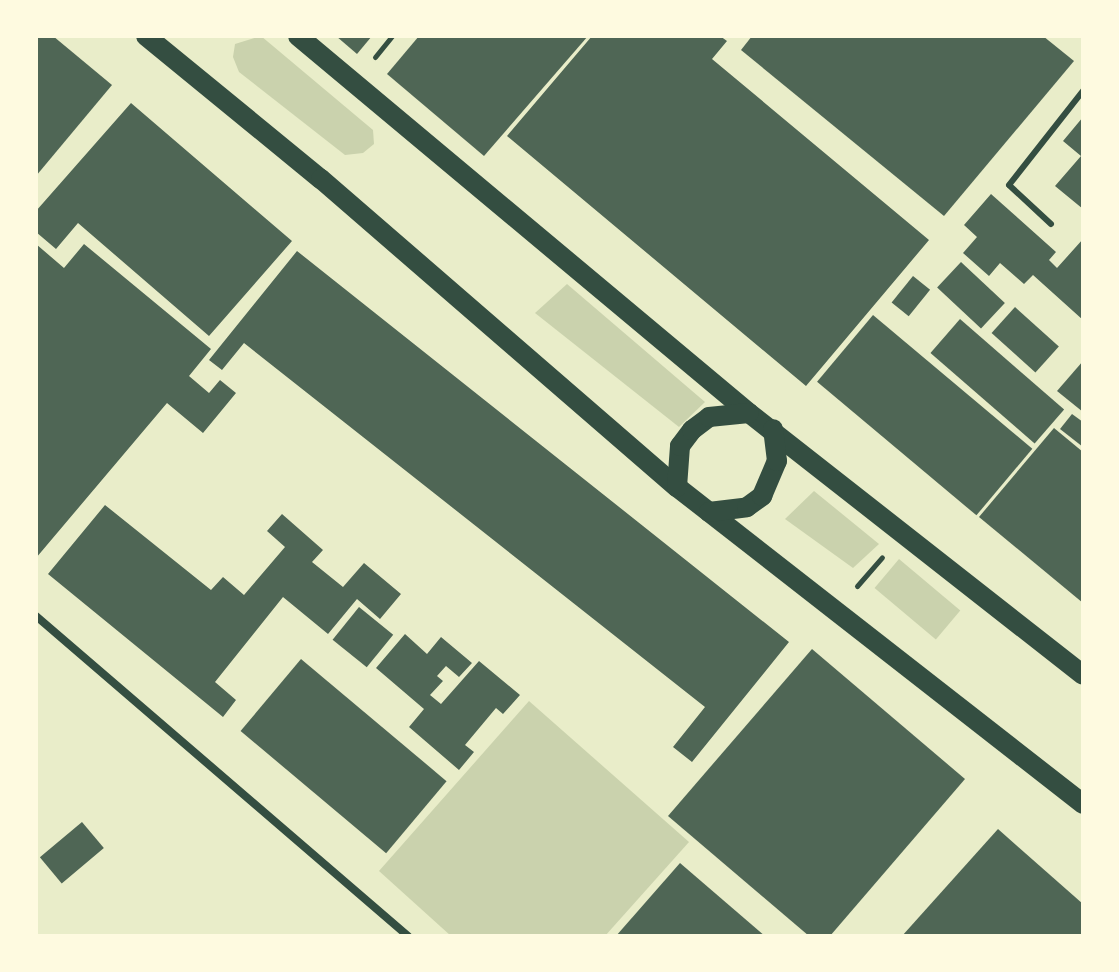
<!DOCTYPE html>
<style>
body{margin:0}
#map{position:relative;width:1119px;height:972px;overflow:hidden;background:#e9edc9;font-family:"Titillium Web",sans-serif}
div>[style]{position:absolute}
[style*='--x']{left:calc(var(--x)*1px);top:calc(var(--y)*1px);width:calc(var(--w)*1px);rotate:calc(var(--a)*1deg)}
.green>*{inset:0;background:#cad2ad;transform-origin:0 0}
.building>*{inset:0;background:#4f6655;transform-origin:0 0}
.path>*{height:5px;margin:-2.5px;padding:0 2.5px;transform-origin:2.5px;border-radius:2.5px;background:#344e41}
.service>*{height:6px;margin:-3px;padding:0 3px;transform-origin:3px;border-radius:3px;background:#344e41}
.minor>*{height:8px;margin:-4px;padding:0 4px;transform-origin:4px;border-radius:4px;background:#344e41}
.primary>*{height:20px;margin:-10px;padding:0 10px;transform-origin:10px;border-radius:10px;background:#344e41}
span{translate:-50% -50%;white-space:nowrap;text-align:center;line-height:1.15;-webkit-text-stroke:6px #fefae0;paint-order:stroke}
.frame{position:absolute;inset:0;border:38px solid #fefae0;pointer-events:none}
</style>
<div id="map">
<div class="green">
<div style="clip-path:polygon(261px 36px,373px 130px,374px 144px,363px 153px,345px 155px,239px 72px,233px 57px,235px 44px)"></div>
<div style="clip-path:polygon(567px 284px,705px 402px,679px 427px,535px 313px)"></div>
<div style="clip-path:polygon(814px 491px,879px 544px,853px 568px,785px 519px)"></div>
<div style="left:899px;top:559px;width:80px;height:38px;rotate:40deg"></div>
<div style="clip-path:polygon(529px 701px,689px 842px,605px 936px,451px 936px,379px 871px)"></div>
</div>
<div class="building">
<div style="clip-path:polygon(36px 36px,53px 36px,112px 85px,36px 176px)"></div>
<div style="clip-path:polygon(336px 36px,372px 36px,357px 54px)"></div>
<div style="clip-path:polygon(419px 36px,588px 36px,484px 156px,387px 74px)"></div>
<div style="clip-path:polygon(592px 36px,720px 36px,727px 41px,712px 59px,929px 240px,806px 386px,507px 136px)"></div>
<div style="clip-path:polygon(752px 36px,1043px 36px,1074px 61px,944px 216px,741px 50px)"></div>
<div style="clip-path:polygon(131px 103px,292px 241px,209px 336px,78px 223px,56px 249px,36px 232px,36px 211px)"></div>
<div style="clip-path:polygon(1083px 117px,1083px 209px,1055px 186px,1081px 156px,1063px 141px)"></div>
<div style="clip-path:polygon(991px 194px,1056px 252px,1049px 260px,1057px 268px,1083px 239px,1083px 320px,1033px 275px,1024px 284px,1000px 263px,989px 276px,963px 253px,977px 237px,964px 225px)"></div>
<div style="clip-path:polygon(36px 244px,64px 268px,84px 244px,211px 349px,189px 376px,209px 393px,220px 380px,236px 393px,203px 433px,167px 403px,36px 558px)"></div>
<div style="clip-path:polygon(297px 251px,789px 642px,692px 762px,673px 747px,705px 707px,244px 343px,222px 370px,209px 360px)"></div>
<div style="left:961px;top:262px;width:60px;height:35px;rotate:43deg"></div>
<div style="left:913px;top:276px;width:22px;height:34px;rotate:39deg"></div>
<div style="left:1015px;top:307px;width:59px;height:35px;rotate:42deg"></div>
<div style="left:873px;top:315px;width:208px;height:87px;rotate:40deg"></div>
<div style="left:960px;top:319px;width:138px;height:45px;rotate:41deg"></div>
<div style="clip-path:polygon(1083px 361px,1083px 412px,1057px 391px)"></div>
<div style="clip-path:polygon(1072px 414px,1083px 422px,1083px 447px,1060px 429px)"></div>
<div style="clip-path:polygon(1054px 428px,1083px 452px,1083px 603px,979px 517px)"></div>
<div style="clip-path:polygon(105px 505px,211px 590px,223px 577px,244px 595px,285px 547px,267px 531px,282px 514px,323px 550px,312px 562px,343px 587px,364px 563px,401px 594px,380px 619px,357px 599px,328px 634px,283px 597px,215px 682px,236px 700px,223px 717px,48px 574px)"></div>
<div style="left:359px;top:607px;width:44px;height:42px;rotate:39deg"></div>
<div style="clip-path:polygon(405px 634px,427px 654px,441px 637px,472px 663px,459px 677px,446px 666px,437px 676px,443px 681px,430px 695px,441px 704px,479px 661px,520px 695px,503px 714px,496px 708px,465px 745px,474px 752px,459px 770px,409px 727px,424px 709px,376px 668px)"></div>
<div style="clip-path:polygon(812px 649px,965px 779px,830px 936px,809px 936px,668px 816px)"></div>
<div style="left:301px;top:659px;width:190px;height:94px;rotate:40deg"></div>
<div style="left:82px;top:822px;width:34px;height:55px;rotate:50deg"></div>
<div style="clip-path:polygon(998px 829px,1083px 904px,1083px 936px,902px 936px)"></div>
<div style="clip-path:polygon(680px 863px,765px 936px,616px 936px)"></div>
</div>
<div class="path">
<div style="--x:375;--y:57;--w:27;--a:-51"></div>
<div style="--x:857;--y:586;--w:38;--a:-49"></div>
</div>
<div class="service">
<div style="--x:1051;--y:224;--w:57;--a:-137.1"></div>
<div style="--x:1009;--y:185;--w:120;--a:-51.8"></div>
</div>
<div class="minor">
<div style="--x:36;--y:616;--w:491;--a:40.7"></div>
</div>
<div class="primary">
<div style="--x:146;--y:36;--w:226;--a:39.3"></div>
<div style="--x:321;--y:179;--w:471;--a:40.9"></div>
<div style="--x:677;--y:487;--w:515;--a:37.98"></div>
<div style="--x:298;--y:36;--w:588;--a:39.89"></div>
<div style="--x:749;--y:413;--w:424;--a:38.1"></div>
<div style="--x:677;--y:487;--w:41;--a:-85.8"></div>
<div style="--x:680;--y:446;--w:20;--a:-53"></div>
<div style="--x:692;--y:430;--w:21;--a:-37"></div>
<div style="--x:709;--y:417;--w:40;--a:-5.7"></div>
<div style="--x:709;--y:512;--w:38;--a:-7"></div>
<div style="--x:747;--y:507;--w:19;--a:-36"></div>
<div style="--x:762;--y:496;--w:38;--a:-67"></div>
<div style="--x:777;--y:461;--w:32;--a:-97"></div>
</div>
<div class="frame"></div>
</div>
